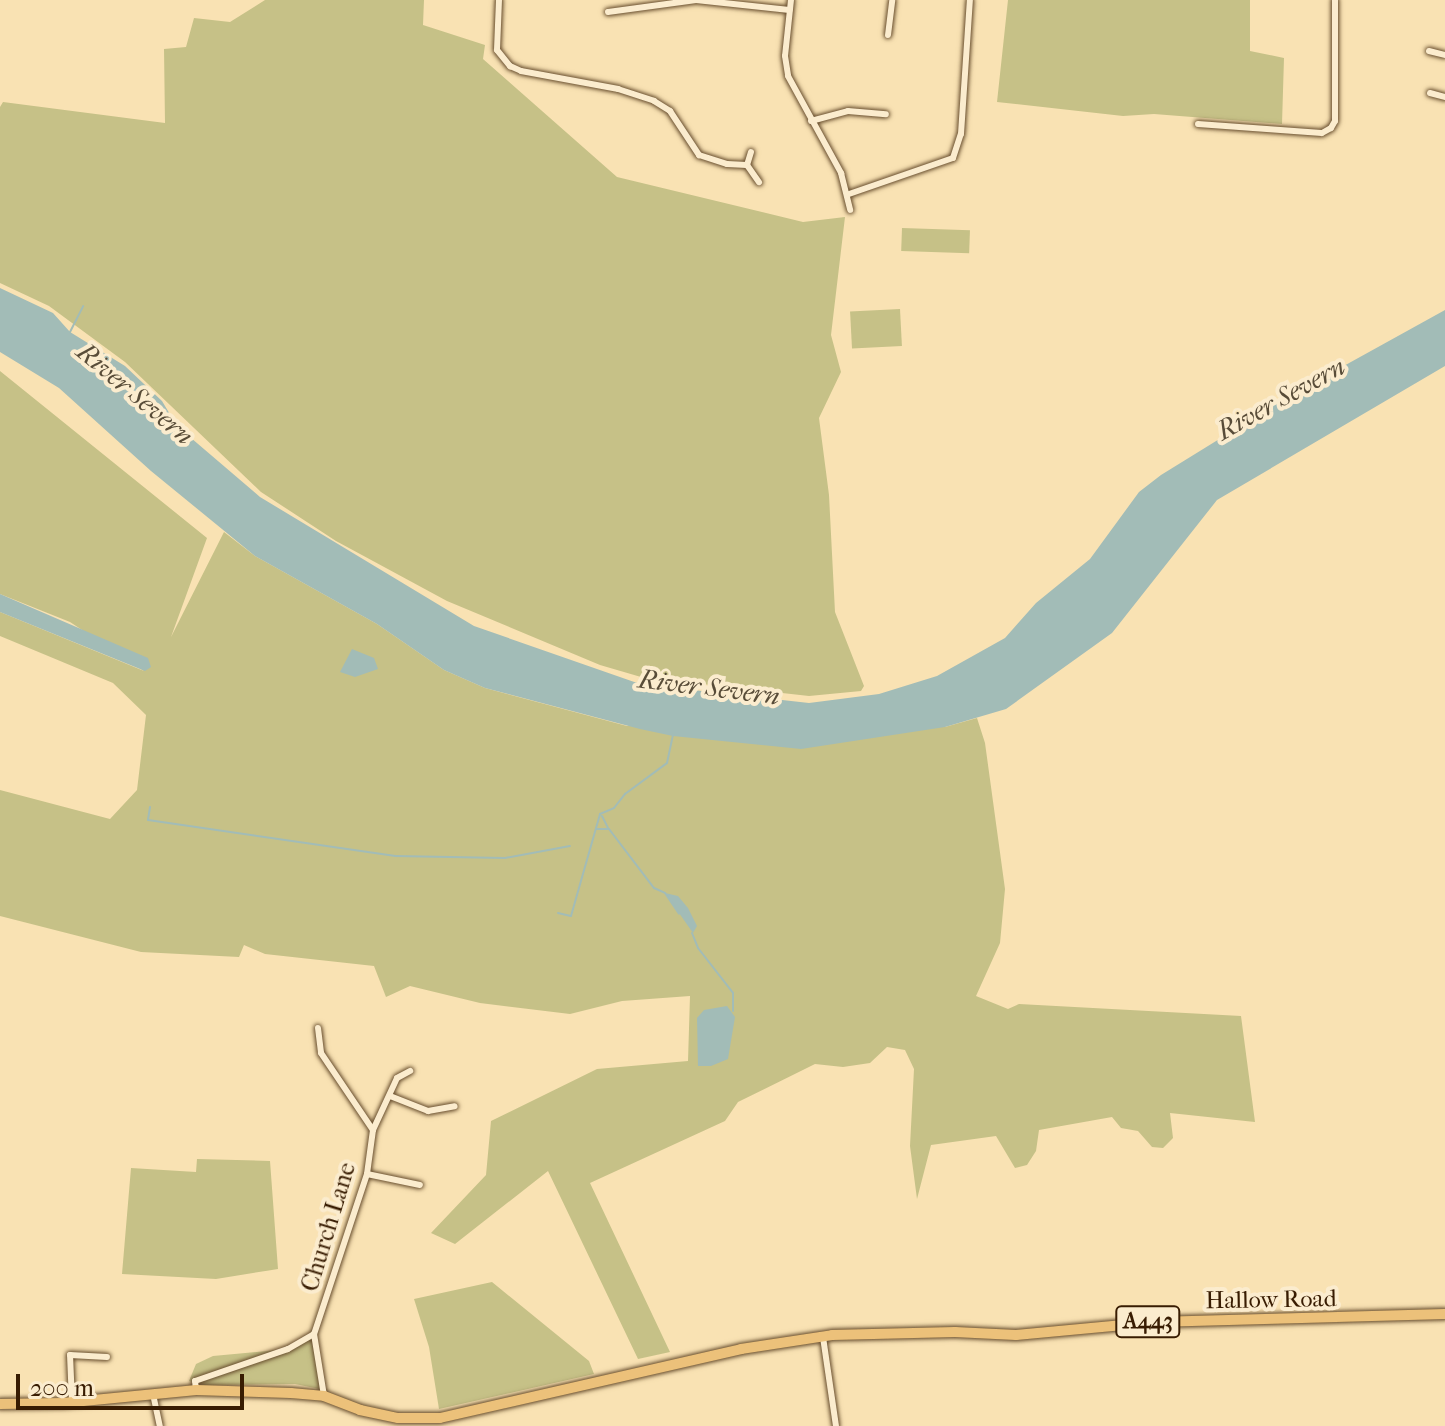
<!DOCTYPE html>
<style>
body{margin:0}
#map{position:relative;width:1445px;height:1426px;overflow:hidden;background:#f9e2b3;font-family:"IM FELL French Canon",serif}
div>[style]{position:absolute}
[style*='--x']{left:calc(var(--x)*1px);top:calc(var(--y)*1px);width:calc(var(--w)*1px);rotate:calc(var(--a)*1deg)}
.green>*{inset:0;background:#c6c187;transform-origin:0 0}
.water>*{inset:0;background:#a2bcb7}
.stream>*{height:2px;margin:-1px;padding:0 1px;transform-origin:1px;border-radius:1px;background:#a2bcb7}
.roads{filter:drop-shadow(0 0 2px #684e2e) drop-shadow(0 0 2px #684e2e)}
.minor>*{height:6px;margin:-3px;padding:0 3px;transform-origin:3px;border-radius:3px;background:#fbecce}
.primary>*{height:10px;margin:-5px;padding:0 5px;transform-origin:5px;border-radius:5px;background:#ecc17a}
span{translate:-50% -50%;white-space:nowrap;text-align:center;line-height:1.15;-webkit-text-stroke:8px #fbecce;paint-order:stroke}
.shield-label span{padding:2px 6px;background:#fbecce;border:2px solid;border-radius:6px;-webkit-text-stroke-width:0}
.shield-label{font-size:22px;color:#381c02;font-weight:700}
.street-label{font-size:24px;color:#381c02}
.water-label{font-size:26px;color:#584c38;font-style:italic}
.scale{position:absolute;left:16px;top:1374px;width:228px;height:36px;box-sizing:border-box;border:4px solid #381c02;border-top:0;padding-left:10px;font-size:24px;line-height:28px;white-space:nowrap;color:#381c02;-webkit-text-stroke:6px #fbecce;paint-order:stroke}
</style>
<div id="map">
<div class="green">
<div style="clip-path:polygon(265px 0,424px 0,423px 25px,485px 45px,483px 59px,617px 177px,803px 222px,845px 217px,831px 335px,841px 372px,819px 418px,829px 495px,835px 612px,864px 686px,861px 691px,809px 696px,641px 677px,600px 665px,447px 601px,336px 541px,261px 492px,125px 362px,49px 306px,0 283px,0 107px,3px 102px,165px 123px,164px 49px,186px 47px,194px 18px,230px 22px)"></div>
<div style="clip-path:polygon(1008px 0,1250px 0,1250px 51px,1284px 58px,1282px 124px,1154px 114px,1123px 116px,997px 102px)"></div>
<div style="left:902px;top:228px;width:68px;height:23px;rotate:2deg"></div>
<div style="left:900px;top:309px;width:37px;height:50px;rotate:87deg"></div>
<div style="clip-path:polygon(0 371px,207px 538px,171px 637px,224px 532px,255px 556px,377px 624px,444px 670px,485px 688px,627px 726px,945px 727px,977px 718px,985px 743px,1005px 889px,1000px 943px,976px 996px,1008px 1009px,1019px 1004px,1241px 1016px,1255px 1122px,1170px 1113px,1173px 1138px,1163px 1148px,1152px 1147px,1138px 1131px,1121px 1128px,1112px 1117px,1039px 1130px,1036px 1151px,1027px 1165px,1015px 1168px,996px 1136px,931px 1145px,917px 1199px,910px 1146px,914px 1069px,905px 1050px,887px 1047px,870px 1063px,843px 1067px,815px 1064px,738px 1102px,725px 1121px,590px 1183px,670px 1352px,638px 1359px,548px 1171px,455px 1244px,431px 1233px,486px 1175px,491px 1121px,597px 1069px,688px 1061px,690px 996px,622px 1001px,570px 1014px,480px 1003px,410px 986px,386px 997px,374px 966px,265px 954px,244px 945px,239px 957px,141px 952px,0 916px,0 790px,110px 819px,137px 790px,146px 715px,113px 683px,0 636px,0 612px,144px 671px,70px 622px,0 594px)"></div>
<div style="clip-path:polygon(197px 1159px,270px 1161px,278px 1269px,216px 1279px,122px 1274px,131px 1168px,196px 1172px)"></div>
<div style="clip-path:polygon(492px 1282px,589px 1361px,594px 1374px,439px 1409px,429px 1347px,414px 1299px)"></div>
<div style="clip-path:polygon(314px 1334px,320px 1389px,295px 1384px,204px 1385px,189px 1381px,196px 1364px,213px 1356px,288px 1349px)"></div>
</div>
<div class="water">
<div style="clip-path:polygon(0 288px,53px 313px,70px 332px,125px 366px,162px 401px,177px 426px,260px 497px,474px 626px,640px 684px,809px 703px,879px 694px,937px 676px,1005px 638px,1036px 603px,1090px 559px,1139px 492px,1161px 475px,1284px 399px,1445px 310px,1445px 366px,1217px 500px,1112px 633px,1006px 709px,945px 727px,801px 749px,673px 736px,640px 729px,485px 688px,444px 670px,377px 624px,255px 556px,151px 471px,59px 388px,0 352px)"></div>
<div style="clip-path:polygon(0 594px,148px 658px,151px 667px,145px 671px,0 612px)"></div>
<div style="clip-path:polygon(352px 649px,374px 658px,378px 669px,355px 677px,340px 672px)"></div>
<div style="clip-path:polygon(665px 893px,678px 896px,688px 908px,697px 926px,693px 933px)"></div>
<div style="clip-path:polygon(727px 1006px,735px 1017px,728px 1059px,711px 1066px,698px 1066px,697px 1018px,704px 1010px)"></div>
</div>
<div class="stream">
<div style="--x:70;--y:332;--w:29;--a:-63"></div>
<div style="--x:150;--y:807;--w:13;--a:99"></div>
<div style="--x:148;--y:820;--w:250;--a:8.3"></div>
<div style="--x:395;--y:856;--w:110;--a:1"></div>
<div style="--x:505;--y:858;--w:66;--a:-10.5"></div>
<div style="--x:602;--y:816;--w:13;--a:63"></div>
<div style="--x:596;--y:829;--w:13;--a:0"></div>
<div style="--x:609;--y:829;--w:74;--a:52.7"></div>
<div style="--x:654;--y:888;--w:12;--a:24"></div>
<div style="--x:665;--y:893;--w:25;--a:56"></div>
<div style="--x:558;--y:913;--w:13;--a:13"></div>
<div style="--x:571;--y:916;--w:106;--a:-74.1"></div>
<div style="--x:600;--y:814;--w:15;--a:-23"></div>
<div style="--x:614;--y:808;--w:18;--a:-52"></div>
<div style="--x:625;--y:794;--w:52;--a:-36.4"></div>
<div style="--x:667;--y:763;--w:30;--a:-78"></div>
<div style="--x:692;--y:933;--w:16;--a:68"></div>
<div style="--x:698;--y:948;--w:57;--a:52.1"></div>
<div style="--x:733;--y:993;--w:18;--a:90"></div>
</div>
<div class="roads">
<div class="minor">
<div style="--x:499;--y:0;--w:50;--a:92.3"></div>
<div style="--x:497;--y:50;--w:21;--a:51"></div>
<div style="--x:510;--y:66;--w:12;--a:24"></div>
<div style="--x:521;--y:71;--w:99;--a:10.5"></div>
<div style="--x:618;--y:89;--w:38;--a:18"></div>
<div style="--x:654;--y:101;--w:19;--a:32"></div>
<div style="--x:670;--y:111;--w:53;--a:56.6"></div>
<div style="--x:699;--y:155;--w:29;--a:18"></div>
<div style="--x:727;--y:164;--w:20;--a:3"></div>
<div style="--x:791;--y:0;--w:56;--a:96.1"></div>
<div style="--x:785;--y:56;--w:20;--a:81"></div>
<div style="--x:788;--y:76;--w:111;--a:61.3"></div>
<div style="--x:841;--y:173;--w:38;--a:76"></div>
<div style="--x:608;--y:12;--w:89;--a:-7.8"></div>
<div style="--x:696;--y:0;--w:94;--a:6.1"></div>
<div style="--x:888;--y:35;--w:35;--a:-83"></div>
<div style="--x:1429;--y:51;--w:16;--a:14"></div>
<div style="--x:1430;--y:93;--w:16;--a:15"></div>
<div style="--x:811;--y:121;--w:38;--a:-15"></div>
<div style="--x:848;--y:111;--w:38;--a:5"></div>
<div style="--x:1198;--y:124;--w:124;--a:4.2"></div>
<div style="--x:1322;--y:133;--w:10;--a:-29"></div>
<div style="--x:1331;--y:128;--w:8;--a:-60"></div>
<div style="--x:1335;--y:121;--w:121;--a:-90"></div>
<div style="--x:751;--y:152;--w:14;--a:107"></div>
<div style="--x:747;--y:165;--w:21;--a:55"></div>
<div style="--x:849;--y:194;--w:110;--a:-19.1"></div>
<div style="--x:953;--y:158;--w:25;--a:-72"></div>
<div style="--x:961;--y:134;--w:134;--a:-86.2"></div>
<div style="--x:318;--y:1028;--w:25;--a:83"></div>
<div style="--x:321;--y:1053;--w:93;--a:56"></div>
<div style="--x:373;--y:1130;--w:44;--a:97.8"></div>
<div style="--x:367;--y:1174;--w:169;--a:108.3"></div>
<div style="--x:314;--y:1334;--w:63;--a:80.8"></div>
<div style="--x:390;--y:1096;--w:41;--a:21.5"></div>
<div style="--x:428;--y:1111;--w:27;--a:-10"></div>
<div style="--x:373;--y:1130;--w:57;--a:-65.2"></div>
<div style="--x:397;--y:1078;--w:15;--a:-28"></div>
<div style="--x:367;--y:1174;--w:54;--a:11.7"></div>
<div style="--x:823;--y:1337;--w:90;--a:81.7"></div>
<div style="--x:196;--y:1390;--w:9;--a:-96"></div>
<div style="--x:195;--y:1381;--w:98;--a:-19"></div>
<div style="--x:288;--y:1349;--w:30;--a:-30"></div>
<div style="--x:153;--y:1394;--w:33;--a:78"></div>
<div style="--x:72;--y:1402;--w:47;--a:-92.4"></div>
<div style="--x:70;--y:1355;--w:37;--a:3"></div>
</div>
<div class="primary">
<div style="--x:0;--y:1404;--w:63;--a:-0.9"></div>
<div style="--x:63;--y:1403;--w:134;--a:-5.6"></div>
<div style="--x:196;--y:1390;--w:95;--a:1.8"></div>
<div style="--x:291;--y:1393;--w:33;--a:5"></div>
<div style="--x:324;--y:1396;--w:39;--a:21"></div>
<div style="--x:360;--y:1410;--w:39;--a:12"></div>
<div style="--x:398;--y:1418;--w:42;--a:0"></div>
<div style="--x:440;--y:1418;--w:309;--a:-12.9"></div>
<div style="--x:741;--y:1349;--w:92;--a:-8.7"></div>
<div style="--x:832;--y:1335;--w:123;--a:-1.4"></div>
<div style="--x:955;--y:1332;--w:61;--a:2.8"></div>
<div style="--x:1016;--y:1335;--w:140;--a:-5.3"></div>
<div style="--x:1155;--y:1322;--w:290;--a:-1.6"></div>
</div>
</div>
<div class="shield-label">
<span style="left:1148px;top:1322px">A443</span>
</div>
<div class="street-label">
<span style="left:329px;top:1227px;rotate:-73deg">Church Lane</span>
<span style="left:1271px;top:1300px;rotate:-1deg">Hallow Road</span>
</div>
<div class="water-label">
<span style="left:135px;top:394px;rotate:40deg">River Severn</span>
<span style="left:1281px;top:399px;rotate:-29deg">River Severn</span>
<span style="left:709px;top:688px;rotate:7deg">River Severn</span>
</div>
<div class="scale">200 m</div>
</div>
